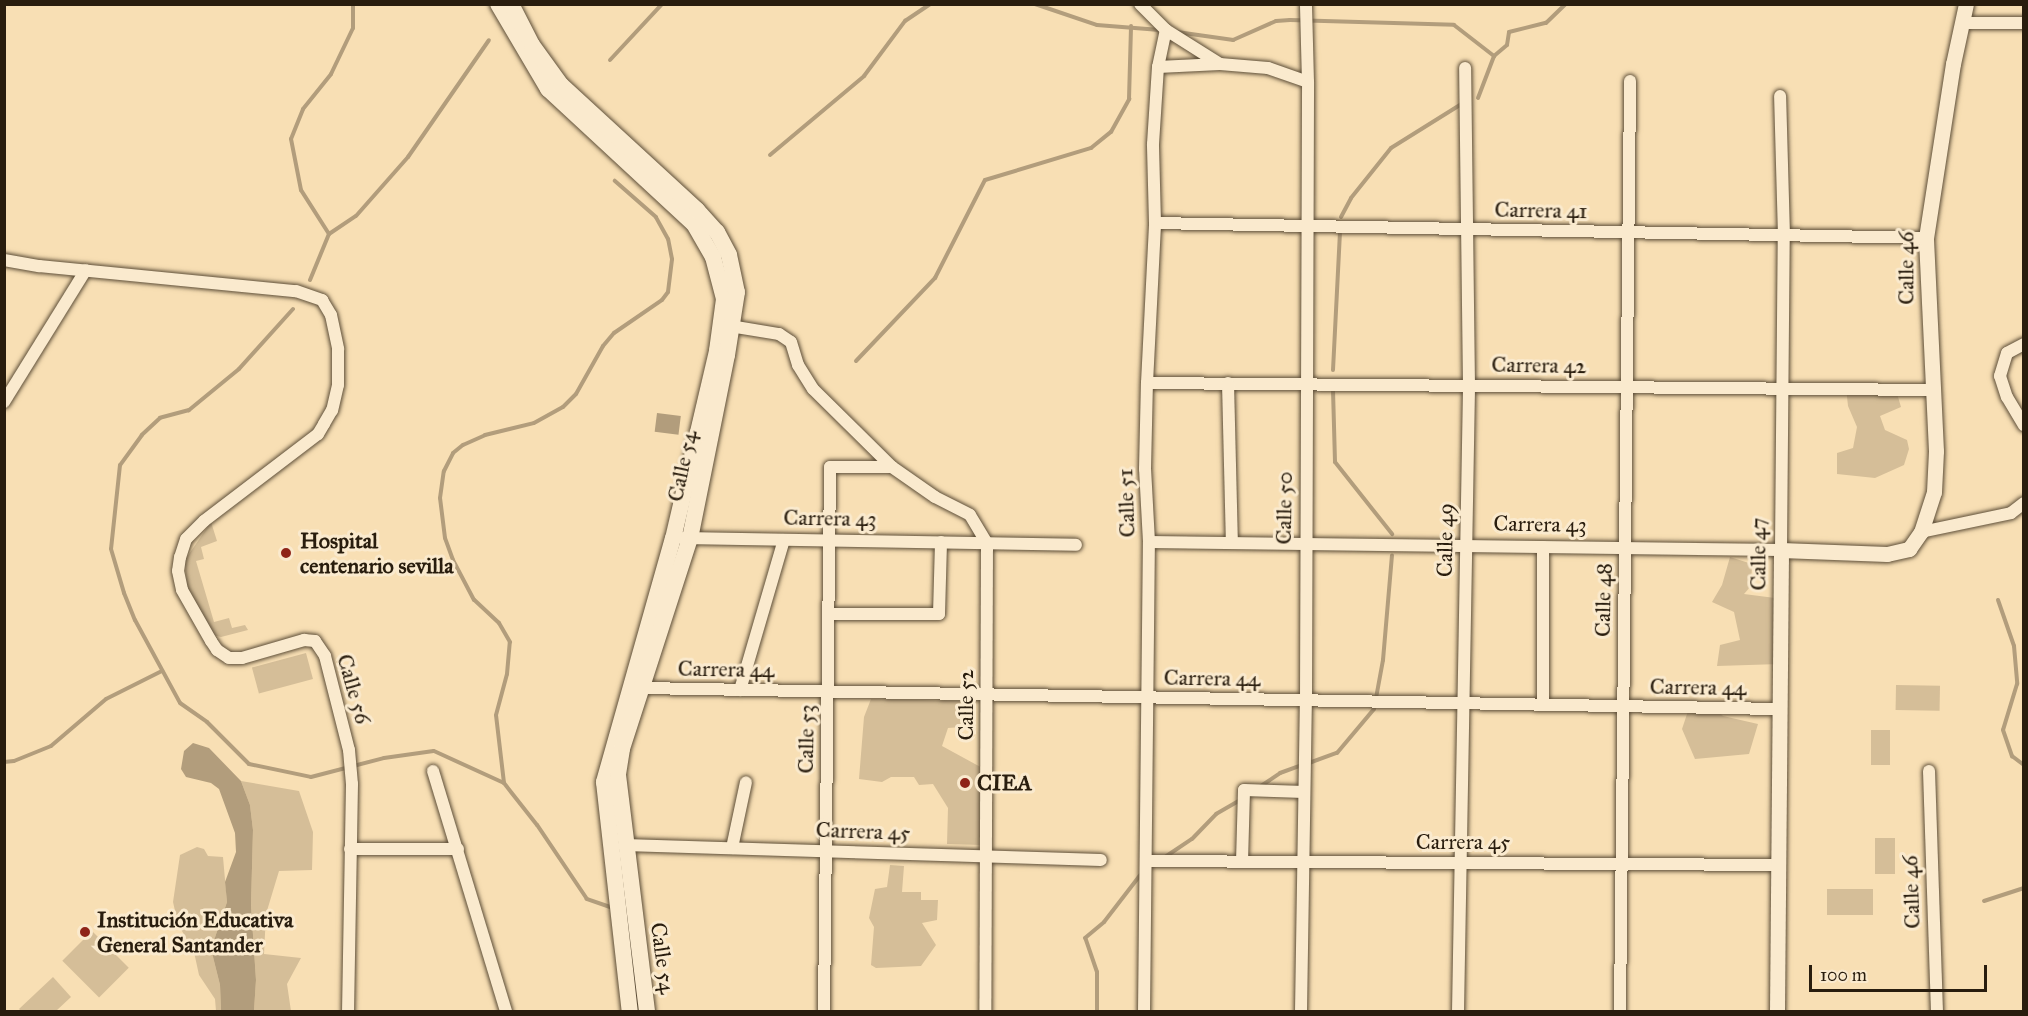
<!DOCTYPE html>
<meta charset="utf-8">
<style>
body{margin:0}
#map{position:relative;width:2028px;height:1016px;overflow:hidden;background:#f8dfb4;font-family:"IM FELL Great Primer",serif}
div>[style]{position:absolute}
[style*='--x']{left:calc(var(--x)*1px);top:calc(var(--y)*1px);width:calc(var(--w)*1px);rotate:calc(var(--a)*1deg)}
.green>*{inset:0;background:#d5be98;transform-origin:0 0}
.water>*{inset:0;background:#b29d7c;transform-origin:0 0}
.stream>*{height:4px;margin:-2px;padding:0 2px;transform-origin:2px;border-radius:2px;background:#b29d7c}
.roads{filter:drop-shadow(0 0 2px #5d4e38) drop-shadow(0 0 2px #5d4e38)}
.minor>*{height:12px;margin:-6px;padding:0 6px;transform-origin:6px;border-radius:6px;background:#faeace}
.tertiary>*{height:15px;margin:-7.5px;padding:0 7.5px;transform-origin:7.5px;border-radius:7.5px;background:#faeace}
.secondary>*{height:16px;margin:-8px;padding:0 8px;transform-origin:8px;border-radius:8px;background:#faeace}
.dots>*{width:16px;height:16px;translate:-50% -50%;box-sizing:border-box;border:3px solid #faeace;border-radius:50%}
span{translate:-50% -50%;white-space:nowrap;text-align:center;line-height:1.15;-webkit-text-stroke:6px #faeace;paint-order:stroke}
.street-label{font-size:22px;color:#291d0e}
.poi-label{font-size:22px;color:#291d0e;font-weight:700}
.left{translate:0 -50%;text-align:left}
.frame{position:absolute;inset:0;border:6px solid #291d0e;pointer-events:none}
.scale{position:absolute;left:1809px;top:965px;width:178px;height:27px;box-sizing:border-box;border:3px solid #291d0e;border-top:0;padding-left:8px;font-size:18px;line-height:21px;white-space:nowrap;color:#291d0e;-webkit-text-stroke:4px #faeace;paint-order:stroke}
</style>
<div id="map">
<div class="green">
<div style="clip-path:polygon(1846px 387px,1896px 390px,1901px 407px,1880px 416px,1885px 430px,1907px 440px,1909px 449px,1904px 465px,1875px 478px,1837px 474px,1837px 453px,1853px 448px,1857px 427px,1848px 406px)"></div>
<div style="clip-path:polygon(211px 522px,217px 541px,201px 547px,204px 559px,196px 561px,214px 622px,229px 618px,232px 628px,245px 625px,248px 630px,221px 637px,209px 634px,187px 587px,185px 560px)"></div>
<div style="clip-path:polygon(1730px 557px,1752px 564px,1751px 586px,1744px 594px,1775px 598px,1781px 664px,1717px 666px,1720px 645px,1740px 640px,1734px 612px,1712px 602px,1722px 585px)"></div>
<div style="left:306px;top:653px;width:27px;height:56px;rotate:75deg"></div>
<div style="left:1896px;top:685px;width:44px;height:25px;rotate:1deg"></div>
<div style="clip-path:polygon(871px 699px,960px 701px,961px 727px,948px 728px,942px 746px,986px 770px,982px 845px,947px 844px,948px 808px,933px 784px,919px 785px,914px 777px,891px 777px,882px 782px,859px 779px,864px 717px)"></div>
<div style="clip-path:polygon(1713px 706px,1723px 716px,1758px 724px,1749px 754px,1695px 759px,1682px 729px,1689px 708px)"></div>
<div style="left:1890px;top:730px;width:35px;height:19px;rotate:90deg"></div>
<div style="clip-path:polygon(241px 781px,299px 791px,313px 832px,312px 870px,279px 871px,266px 914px,264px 954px,301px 958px,287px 984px,291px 1011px,254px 1011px,256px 980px,251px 905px,253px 830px,250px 805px)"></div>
<div style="left:1875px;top:838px;width:20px;height:36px"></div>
<div style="clip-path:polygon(197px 847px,204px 849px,208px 856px,223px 857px,227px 902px,211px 949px,220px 985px,221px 1011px,216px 1011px,215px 999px,199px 975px,194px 952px,178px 924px,173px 902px,180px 855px)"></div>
<div style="clip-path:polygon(890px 865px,904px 866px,902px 892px,921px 892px,921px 900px,938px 900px,937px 920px,922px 923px,936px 945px,921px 966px,876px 968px,871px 965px,874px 927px,869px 918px,875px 889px,887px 887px)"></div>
<div style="left:1827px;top:889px;width:46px;height:26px"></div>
<div style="left:92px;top:931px;width:52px;height:42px;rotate:45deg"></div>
<div style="clip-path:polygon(53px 977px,71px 997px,56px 1011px,21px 1011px,19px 1009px)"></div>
</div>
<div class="water">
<div style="left:657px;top:413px;width:24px;height:19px;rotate:7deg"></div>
<div style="clip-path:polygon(193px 743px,209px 748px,241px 781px,250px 805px,253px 830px,251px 905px,256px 980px,254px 1011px,221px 1011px,220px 985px,211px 949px,227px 902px,225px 882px,236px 852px,235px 833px,219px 789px,211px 783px,186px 777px,181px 769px,184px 751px)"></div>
</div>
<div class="stream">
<div style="--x:1035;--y:4;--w:65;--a:18.7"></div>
<div style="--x:1097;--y:25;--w:63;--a:4.5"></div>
<div style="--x:1177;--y:32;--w:57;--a:8.1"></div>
<div style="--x:1233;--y:40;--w:47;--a:-23.8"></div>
<div style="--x:1276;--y:21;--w:14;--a:-4"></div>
<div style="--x:1290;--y:20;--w:164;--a:1.7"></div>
<div style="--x:1454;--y:25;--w:51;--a:37.8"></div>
<div style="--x:610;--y:60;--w:76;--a:-47.1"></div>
<div style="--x:1478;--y:98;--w:45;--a:-69.1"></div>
<div style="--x:1494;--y:56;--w:17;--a:-40"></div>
<div style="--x:1507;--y:45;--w:13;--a:-81"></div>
<div style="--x:1509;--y:32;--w:38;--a:-14"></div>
<div style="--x:1546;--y:23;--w:28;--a:-44"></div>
<div style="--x:770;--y:155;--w:123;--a:-40"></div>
<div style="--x:864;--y:76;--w:69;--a:-53.3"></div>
<div style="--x:905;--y:21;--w:30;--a:-34"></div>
<div style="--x:1341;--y:217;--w:21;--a:-62"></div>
<div style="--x:1351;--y:198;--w:64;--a:-51.3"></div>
<div style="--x:1391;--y:148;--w:85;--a:-32"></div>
<div style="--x:329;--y:234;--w:32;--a:-34"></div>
<div style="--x:356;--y:216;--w:79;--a:-48.6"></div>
<div style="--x:408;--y:157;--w:142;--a:-55.3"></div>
<div style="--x:310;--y:280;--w:50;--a:-67.6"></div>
<div style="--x:329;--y:234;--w:52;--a:-122.5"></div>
<div style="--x:301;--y:190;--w:52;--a:-101.1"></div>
<div style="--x:291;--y:139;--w:32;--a:-68"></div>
<div style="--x:303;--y:109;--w:45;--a:-51.3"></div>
<div style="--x:331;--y:74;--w:51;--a:-64.4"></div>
<div style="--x:353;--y:28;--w:24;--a:-90"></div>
<div style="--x:293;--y:309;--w:81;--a:132"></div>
<div style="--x:239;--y:369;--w:65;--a:140.6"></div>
<div style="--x:189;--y:410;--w:30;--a:165"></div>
<div style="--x:160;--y:418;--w:25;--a:137"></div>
<div style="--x:142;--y:435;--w:37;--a:126"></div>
<div style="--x:120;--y:465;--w:84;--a:96.1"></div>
<div style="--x:111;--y:549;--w:46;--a:73.5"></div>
<div style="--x:124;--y:593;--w:29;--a:68"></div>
<div style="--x:135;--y:620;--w:94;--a:61.5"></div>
<div style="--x:180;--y:703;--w:33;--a:35"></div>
<div style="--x:207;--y:722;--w:59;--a:45"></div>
<div style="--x:249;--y:764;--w:63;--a:11.8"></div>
<div style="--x:311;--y:777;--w:75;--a:-14.6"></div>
<div style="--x:384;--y:758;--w:50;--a:-8"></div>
<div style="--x:434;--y:751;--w:77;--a:24.6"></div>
<div style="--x:856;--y:361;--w:115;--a:-46.4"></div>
<div style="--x:935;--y:278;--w:110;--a:-63"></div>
<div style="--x:985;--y:180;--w:111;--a:-16.8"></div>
<div style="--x:1091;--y:148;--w:26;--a:-39"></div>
<div style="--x:1111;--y:132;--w:38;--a:-61"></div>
<div style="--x:1129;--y:99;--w:73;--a:-88.4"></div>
<div style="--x:1333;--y:370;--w:139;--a:-87.1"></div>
<div style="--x:1333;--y:390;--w:72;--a:88.4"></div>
<div style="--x:1335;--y:462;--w:92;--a:51.6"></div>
<div style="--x:1998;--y:600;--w:49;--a:70.8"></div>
<div style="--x:2014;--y:646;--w:38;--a:85"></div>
<div style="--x:2017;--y:684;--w:48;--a:106.9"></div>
<div style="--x:2003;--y:730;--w:28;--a:71"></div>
<div style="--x:2012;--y:756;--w:15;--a:37"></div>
<div style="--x:4;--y:762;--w:10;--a:-6"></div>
<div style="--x:14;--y:761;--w:40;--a:-22"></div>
<div style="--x:51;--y:746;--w:72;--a:-40.5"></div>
<div style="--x:106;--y:699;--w:63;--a:-26.6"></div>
<div style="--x:1309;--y:763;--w:30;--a:-20"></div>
<div style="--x:1337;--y:753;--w:57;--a:-49.9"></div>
<div style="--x:1374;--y:709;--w:50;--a:-79.6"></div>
<div style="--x:1383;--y:660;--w:105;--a:-85.1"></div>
<div style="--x:1261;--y:786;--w:23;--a:-34"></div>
<div style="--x:1280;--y:773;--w:23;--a:-20"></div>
<div style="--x:1165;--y:857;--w:32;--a:-34"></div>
<div style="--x:1192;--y:839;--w:35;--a:-46"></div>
<div style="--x:1216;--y:814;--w:30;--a:-30"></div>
<div style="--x:1984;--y:901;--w:42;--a:-18"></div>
<div style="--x:613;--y:908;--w:28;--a:-161"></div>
<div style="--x:587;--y:899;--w:89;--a:-124"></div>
<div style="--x:537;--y:825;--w:53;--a:-128.2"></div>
<div style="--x:504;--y:783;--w:68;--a:-96.7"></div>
<div style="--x:496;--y:715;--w:42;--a:-75"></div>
<div style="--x:507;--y:674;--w:32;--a:-85"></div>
<div style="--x:510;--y:642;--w:22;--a:-120"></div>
<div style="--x:499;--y:623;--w:34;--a:-137"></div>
<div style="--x:474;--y:600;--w:45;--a:-117.7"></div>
<div style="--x:453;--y:560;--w:23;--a:-110"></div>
<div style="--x:445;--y:538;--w:40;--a:-97.1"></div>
<div style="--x:440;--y:498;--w:27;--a:-82"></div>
<div style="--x:444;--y:471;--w:20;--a:-63"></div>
<div style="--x:453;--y:453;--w:13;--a:-39"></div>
<div style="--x:463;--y:445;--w:24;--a:-24"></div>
<div style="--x:485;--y:435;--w:50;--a:-13.8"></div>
<div style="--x:534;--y:423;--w:33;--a:-29"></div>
<div style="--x:563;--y:407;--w:18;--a:-45"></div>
<div style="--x:576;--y:394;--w:55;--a:-60.6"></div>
<div style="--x:603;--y:346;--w:17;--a:-50"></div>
<div style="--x:614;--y:333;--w:58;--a:-34.5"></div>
<div style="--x:662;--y:300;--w:10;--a:-53"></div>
<div style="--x:668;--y:292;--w:33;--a:-83"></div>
<div style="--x:672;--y:259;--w:20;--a:-101"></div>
<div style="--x:668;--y:239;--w:25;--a:-119"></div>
<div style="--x:656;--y:217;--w:55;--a:-138.7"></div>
<div style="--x:1097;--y:1012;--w:40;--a:-90"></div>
<div style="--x:1097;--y:972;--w:36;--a:-109"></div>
<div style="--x:1085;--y:938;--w:25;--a:-40"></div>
<div style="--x:1104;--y:922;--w:61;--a:-52.4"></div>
</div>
<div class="roads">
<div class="minor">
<div style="--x:1140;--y:4;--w:37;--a:45"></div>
<div style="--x:1166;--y:30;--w:64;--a:32.2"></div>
<div style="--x:1964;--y:23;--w:60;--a:0"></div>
<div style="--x:1158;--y:67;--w:62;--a:-2.8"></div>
<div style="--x:1220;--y:64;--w:48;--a:4.8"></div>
<div style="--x:1268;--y:68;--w:42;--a:19.3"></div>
<div style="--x:1155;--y:223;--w:771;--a:1.11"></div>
<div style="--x:4;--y:260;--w:36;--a:10"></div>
<div style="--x:39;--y:266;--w:258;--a:5.6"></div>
<div style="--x:296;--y:291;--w:28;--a:19"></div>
<div style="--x:322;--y:300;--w:17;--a:59"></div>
<div style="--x:331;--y:315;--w:35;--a:78"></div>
<div style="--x:338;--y:349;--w:36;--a:90"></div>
<div style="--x:338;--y:385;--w:26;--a:103"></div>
<div style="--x:332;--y:410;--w:16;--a:120"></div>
<div style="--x:324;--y:424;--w:12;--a:121"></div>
<div style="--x:318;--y:434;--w:143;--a:142.7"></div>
<div style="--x:204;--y:521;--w:25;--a:135"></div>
<div style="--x:186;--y:539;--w:19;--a:108"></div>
<div style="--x:180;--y:557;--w:14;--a:98"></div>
<div style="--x:178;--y:571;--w:19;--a:78"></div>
<div style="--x:182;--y:590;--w:59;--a:60.4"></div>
<div style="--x:211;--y:641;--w:11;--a:56"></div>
<div style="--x:217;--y:650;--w:14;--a:34"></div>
<div style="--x:229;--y:658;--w:13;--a:0"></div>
<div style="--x:242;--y:658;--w:65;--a:-16.2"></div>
<div style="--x:304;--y:640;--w:11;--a:5"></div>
<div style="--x:315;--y:641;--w:18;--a:56"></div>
<div style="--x:325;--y:656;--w:97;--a:75.7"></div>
<div style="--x:349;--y:750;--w:34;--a:85"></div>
<div style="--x:352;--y:784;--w:228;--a:91"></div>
<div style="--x:724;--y:325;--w:56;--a:9.3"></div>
<div style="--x:779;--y:334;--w:14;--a:34"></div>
<div style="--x:791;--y:342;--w:24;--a:73"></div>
<div style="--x:798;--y:365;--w:28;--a:58"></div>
<div style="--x:813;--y:389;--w:111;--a:44.6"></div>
<div style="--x:892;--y:467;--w:52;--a:34.9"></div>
<div style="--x:935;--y:497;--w:39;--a:27"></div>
<div style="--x:970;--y:515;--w:33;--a:59"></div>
<div style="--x:987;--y:543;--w:469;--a:90.2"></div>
<div style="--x:2024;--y:344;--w:19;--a:152"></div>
<div style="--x:2007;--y:353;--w:24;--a:107"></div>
<div style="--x:2000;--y:376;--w:22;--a:72"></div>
<div style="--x:2007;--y:397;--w:33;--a:59"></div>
<div style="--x:1147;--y:383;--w:785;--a:0.51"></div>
<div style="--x:1228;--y:383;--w:160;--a:88.6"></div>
<div style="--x:4;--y:402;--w:155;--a:-58.2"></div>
<div style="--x:1921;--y:532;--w:92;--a:-11.9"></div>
<div style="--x:2011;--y:513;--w:16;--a:-38"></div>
<div style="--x:683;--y:538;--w:393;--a:1"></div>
<div style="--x:1149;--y:542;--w:632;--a:0.73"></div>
<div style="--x:1781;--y:550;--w:314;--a:-89.5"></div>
<div style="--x:1784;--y:236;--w:140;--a:-91.6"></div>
<div style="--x:1543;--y:547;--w:158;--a:90"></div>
<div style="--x:828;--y:614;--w:111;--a:0"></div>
<div style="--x:939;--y:614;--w:72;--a:-88.4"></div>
<div style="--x:642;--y:688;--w:1139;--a:1.06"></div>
<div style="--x:740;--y:690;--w:156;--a:-73.7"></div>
<div style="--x:433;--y:771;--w:252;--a:73.1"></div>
<div style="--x:1929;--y:771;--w:241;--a:88.1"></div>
<div style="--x:625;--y:845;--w:476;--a:1.8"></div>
<div style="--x:732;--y:848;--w:67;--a:-78"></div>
<div style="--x:350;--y:849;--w:108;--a:0"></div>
<div style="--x:1146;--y:861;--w:633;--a:0.36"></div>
<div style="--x:1242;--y:862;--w:72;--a:-88.4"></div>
<div style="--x:1244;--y:790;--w:60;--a:1.9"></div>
<div style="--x:824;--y:1012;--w:545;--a:-89.37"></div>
<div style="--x:830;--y:467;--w:62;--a:0"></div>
<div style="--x:1144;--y:1012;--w:470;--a:-89.4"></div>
<div style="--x:1149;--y:542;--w:73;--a:-93.1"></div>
<div style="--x:1145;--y:469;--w:86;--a:-88.7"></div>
<div style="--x:1147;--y:383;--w:160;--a:-87.1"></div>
<div style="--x:1155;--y:223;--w:79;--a:-91.5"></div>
<div style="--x:1153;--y:144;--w:77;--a:-86.3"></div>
<div style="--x:1158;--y:67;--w:38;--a:-78"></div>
<div style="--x:1301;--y:1012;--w:312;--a:-89.1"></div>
<div style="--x:1306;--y:700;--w:618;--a:-89.81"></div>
<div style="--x:1308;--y:82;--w:78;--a:-91.5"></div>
<div style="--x:1458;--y:1012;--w:626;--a:-88.99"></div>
<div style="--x:1469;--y:386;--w:318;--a:-90.7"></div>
<div style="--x:1620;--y:1012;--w:931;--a:-89.38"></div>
</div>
<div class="tertiary">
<div style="--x:1777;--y:1012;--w:462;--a:-89.5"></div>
<div style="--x:1781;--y:550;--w:106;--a:2.2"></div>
<div style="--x:1887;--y:554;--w:23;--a:-13"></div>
<div style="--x:1909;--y:549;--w:21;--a:-55"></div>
<div style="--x:1921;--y:532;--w:42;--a:-72"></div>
<div style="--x:1934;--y:492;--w:41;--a:-87.2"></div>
<div style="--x:1936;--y:451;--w:213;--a:-92.7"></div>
<div style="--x:1926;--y:238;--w:176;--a:-81.2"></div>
<div style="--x:1953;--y:64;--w:61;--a:-77.8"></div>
</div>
<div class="secondary">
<div style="--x:498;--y:4;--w:99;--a:59.5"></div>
<div style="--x:548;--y:89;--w:199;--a:42.8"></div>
<div style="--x:694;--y:224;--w:38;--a:60"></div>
<div style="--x:713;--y:257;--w:43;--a:75.3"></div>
<div style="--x:724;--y:299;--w:52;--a:97.7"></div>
<div style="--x:717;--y:351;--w:192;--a:103.2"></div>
<div style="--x:673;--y:538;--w:254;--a:105.8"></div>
<div style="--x:604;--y:782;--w:231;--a:83.6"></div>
<div style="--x:511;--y:4;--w:46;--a:62.9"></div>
<div style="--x:532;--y:45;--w:49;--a:54.1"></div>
<div style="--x:561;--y:85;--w:185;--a:42.6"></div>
<div style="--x:697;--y:210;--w:30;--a:48"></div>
<div style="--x:717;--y:232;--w:26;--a:62"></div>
<div style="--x:729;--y:255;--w:38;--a:78"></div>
<div style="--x:737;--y:292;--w:64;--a:99"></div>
<div style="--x:727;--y:355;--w:187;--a:101.4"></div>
<div style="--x:690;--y:538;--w:222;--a:107.9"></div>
<div style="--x:622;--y:749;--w:26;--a:99"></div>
<div style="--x:618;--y:775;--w:239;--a:83"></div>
</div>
</div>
<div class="dots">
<div style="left:286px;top:553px;background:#8f2418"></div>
<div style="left:965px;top:783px;background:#8f2418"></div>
<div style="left:85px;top:932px;background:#8f2418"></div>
</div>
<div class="street-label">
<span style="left:1541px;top:210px;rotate:1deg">Carrera 41</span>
<span style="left:1906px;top:268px;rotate:-90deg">Calle 46</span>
<span style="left:1539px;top:365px;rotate:1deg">Carrera 42</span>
<span style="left:682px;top:466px;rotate:-78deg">Calle 54</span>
<span style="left:1126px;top:503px;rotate:-92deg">Calle 51</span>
<span style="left:1284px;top:508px;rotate:-89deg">Calle 50</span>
<span style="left:830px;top:518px;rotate:1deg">Carrera 43</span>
<span style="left:1540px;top:524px;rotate:1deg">Carrera 43</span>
<span style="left:1445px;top:540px;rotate:-89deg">Calle 49</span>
<span style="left:1758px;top:554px;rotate:-90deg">Calle 47</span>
<span style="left:1603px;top:600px;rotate:-89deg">Calle 48</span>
<span style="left:726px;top:669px;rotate:1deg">Carrera 44</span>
<span style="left:1212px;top:678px;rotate:1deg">Carrera 44</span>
<span style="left:1698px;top:687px;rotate:1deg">Carrera 44</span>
<span style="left:354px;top:689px;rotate:74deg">Calle 56</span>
<span style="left:966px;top:705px;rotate:-90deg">Calle 52</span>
<span style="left:806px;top:739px;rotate:-89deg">Calle 53</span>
<span style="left:863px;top:831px;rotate:2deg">Carrera 45</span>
<span style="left:1463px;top:842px">Carrera 45</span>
<span style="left:1911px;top:892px;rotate:-92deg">Calle 46</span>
<span style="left:663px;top:958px;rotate:82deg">Calle 54</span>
</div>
<div class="poi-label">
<span class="left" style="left:300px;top:553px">Hospital<br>centenario sevilla</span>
<span class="left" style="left:977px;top:783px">CIEA</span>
<span class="left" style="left:97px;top:932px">Institución Educativa<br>General Santander</span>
</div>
<div class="frame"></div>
<div class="scale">100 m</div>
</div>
